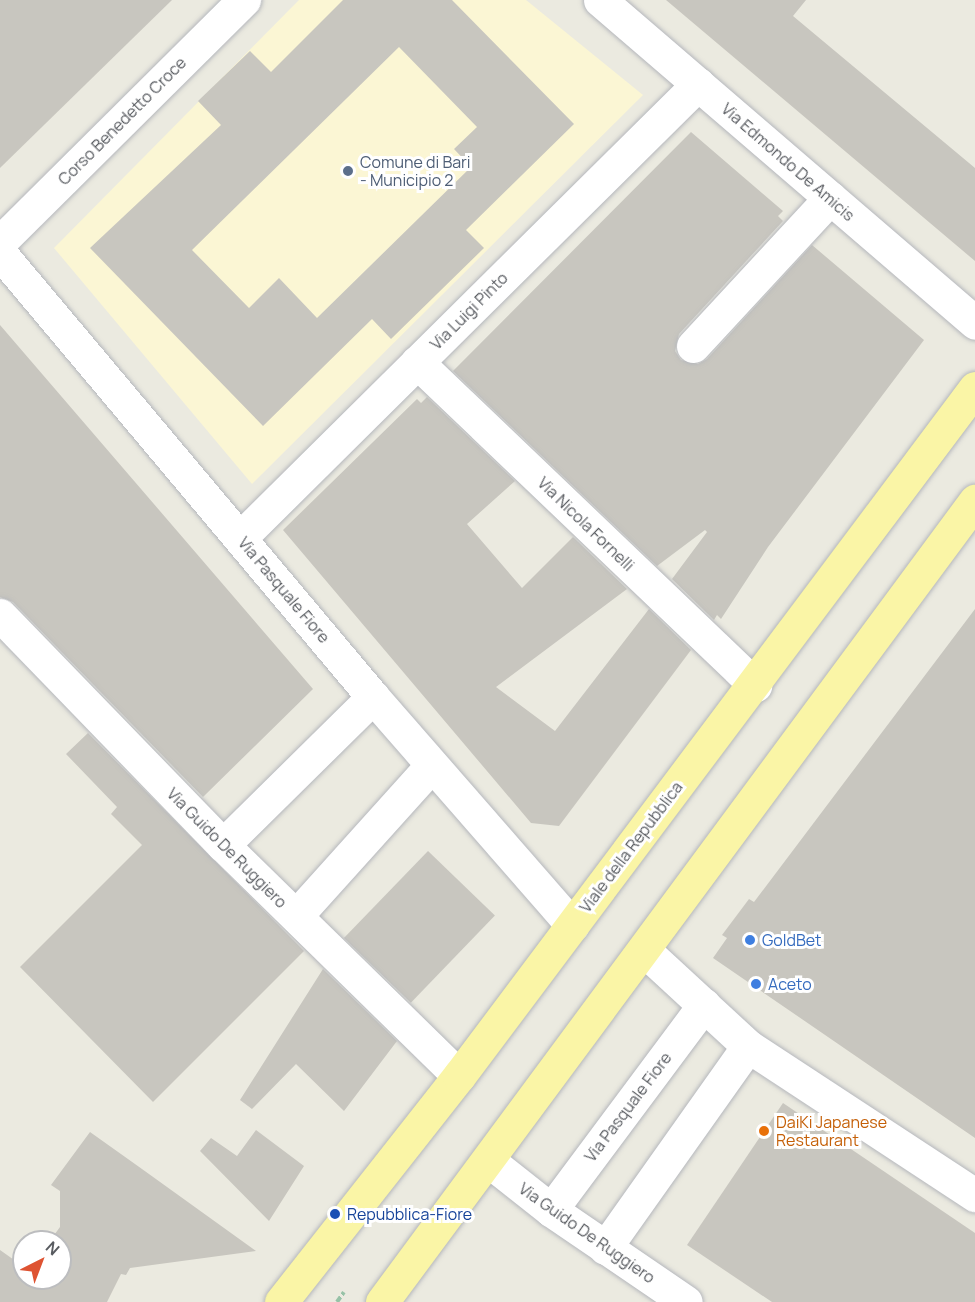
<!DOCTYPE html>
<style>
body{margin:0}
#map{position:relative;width:975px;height:1302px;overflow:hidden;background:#ebeae0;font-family:Manrope,sans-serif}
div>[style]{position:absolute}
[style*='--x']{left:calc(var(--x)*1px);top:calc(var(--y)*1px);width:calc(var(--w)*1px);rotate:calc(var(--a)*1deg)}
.commercial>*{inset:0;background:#fbf6d4}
.building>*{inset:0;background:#c8c6bf;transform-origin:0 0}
.path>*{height:4px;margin-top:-2px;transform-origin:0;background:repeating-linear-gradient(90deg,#97c2a7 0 6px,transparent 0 9px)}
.roads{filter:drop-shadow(0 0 2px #b5b7bc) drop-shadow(0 0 2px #b5b7bc)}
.minor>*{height:33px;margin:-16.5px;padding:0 16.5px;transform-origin:16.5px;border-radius:16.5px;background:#fff}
.major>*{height:33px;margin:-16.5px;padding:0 16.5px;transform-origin:16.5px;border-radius:16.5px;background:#faf5a6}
.dots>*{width:16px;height:16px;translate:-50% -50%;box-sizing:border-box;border:3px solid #fff;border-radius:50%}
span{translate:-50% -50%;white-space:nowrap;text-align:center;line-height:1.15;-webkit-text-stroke:6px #fff;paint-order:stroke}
.street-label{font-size:16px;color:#585b60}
.service-label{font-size:16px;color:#4e5e75}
.left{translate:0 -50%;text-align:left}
.shop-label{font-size:16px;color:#366cbe}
.food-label{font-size:16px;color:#c56008}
.transit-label{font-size:16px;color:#164399}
.north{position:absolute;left:12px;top:1230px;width:60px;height:60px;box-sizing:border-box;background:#fff;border:2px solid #bcbdbf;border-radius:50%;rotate:42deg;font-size:16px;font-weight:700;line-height:24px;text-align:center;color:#585b60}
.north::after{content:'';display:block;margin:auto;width:21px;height:27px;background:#de5332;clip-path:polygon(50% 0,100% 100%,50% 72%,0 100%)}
</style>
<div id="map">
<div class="commercial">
<div style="clip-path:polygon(299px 0,526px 0,643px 95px,252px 484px,54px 248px)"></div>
</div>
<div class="building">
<div style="clip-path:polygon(0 0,172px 0,0 168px)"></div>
<div style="clip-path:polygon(evenodd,343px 0,452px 0,574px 124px,466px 230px,484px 248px,391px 339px,372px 319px,263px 426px,90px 248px,221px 125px,198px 101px,250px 51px,271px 72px,343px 0,399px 47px,477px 127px,454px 149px,471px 167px,317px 318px,279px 278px,249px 308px,192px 250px,399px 47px)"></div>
<div style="clip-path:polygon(666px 0,806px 0,793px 16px,975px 168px,975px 261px)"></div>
<div style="clip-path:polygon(691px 132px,783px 211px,778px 216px,783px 221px,679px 334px,675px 351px,681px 360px,698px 364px,707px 359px,812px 245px,924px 340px,768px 547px,721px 619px,717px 615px,714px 620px,672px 579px,707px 532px,705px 530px,657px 566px,453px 371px)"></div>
<div style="clip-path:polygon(0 325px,313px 689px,203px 797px,13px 602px,0 597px)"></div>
<div style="clip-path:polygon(427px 397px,515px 481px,467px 524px,522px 588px,573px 537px,627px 589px,496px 687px,555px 731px,649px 609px,691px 650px,559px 826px,531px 823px,283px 530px,417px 399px,421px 403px)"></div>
<div style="clip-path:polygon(975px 609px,975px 1138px,713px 958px,727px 938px,722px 935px,749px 899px,754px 902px)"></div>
<div style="clip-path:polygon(88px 733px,304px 951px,153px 1102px,20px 967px,142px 845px,111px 814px,117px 807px,66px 754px)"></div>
<div style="left:428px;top:851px;width:93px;height:121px;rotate:44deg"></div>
<div style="clip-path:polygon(323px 969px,397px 1041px,344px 1111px,296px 1064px,252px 1109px,240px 1100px)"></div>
<div style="clip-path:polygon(783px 1103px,975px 1233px,975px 1302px,772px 1302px,687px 1245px)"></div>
<div style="clip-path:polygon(256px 1130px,304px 1166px,269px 1221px,200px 1151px,211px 1138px,237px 1156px)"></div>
<div style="clip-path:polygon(90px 1132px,142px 1169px,256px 1251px,130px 1268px,126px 1275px,121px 1274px,107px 1302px,0 1302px,0 1250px,24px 1267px,24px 1278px,60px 1278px,60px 1242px,49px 1242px,60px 1227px,60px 1191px,51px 1185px)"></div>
</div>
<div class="path">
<div style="--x:337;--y:1302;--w:12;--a:-55"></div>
</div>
<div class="roads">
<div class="minor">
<div style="--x:600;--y:0;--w:495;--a:40.7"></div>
<div style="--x:0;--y:242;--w:344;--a:-44.8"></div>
<div style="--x:0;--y:253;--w:580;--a:49.97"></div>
<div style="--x:373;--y:697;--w:303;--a:48.9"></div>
<div style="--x:693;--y:346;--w:202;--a:-47.2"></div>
<div style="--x:417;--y:362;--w:468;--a:43.7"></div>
<div style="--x:240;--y:538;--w:645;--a:-44.75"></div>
<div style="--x:0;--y:615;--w:320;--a:45.9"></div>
<div style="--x:223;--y:845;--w:330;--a:44.4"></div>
<div style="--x:223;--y:845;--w:211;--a:-44.6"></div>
<div style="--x:296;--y:916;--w:203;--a:-48"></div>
<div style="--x:645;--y:951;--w:140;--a:42.7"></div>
<div style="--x:748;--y:1046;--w:272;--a:33.3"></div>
<div style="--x:489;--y:1161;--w:79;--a:38.3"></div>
<div style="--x:551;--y:1210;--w:163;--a:34.3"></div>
<div style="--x:551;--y:1210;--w:256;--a:-53.3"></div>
<div style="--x:605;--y:1248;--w:247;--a:-54.7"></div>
</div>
<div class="major">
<div style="--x:281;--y:1302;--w:288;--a:-51.8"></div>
<div style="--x:459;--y:1076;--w:860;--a:-53.13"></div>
<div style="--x:382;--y:1302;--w:997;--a:-53.49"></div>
</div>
</div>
<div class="dots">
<div style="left:348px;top:171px;background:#5c6f8a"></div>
<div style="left:750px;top:940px;background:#3f7fe0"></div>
<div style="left:756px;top:984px;background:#3f7fe0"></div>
<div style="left:764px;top:1131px;background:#e8710a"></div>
<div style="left:335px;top:1214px;background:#1a4fb4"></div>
</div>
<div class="street-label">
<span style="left:122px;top:121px;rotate:-45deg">Corso Benedetto Croce</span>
<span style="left:788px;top:162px;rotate:41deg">Via Edmondo De Amicis</span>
<span style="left:469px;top:311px;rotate:-45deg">Via Luigi Pinto</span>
<span style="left:586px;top:524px;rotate:44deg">Via Nicola Fornelli</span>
<span style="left:284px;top:590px;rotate:50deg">Via Pasquale Fiore</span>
<span style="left:631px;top:847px;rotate:-53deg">Viale della Repubblica</span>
<span style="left:227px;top:848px;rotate:45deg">Via Guido De Ruggiero</span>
<span style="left:628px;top:1107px;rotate:-53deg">Via Pasquale Fiore</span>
<span style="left:587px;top:1233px;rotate:35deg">Via Guido De Ruggiero</span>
</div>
<div class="service-label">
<span class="left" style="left:360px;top:171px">Comune di Bari<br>- Municipio 2</span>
</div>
<div class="shop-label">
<span class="left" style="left:762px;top:940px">GoldBet</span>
<span class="left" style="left:768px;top:984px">Aceto</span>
</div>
<div class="food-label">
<span class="left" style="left:776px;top:1131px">DaiKi Japanese<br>Restaurant</span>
</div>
<div class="transit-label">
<span class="left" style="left:347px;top:1214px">Repubblica-Fiore</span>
</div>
<div class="north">N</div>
</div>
